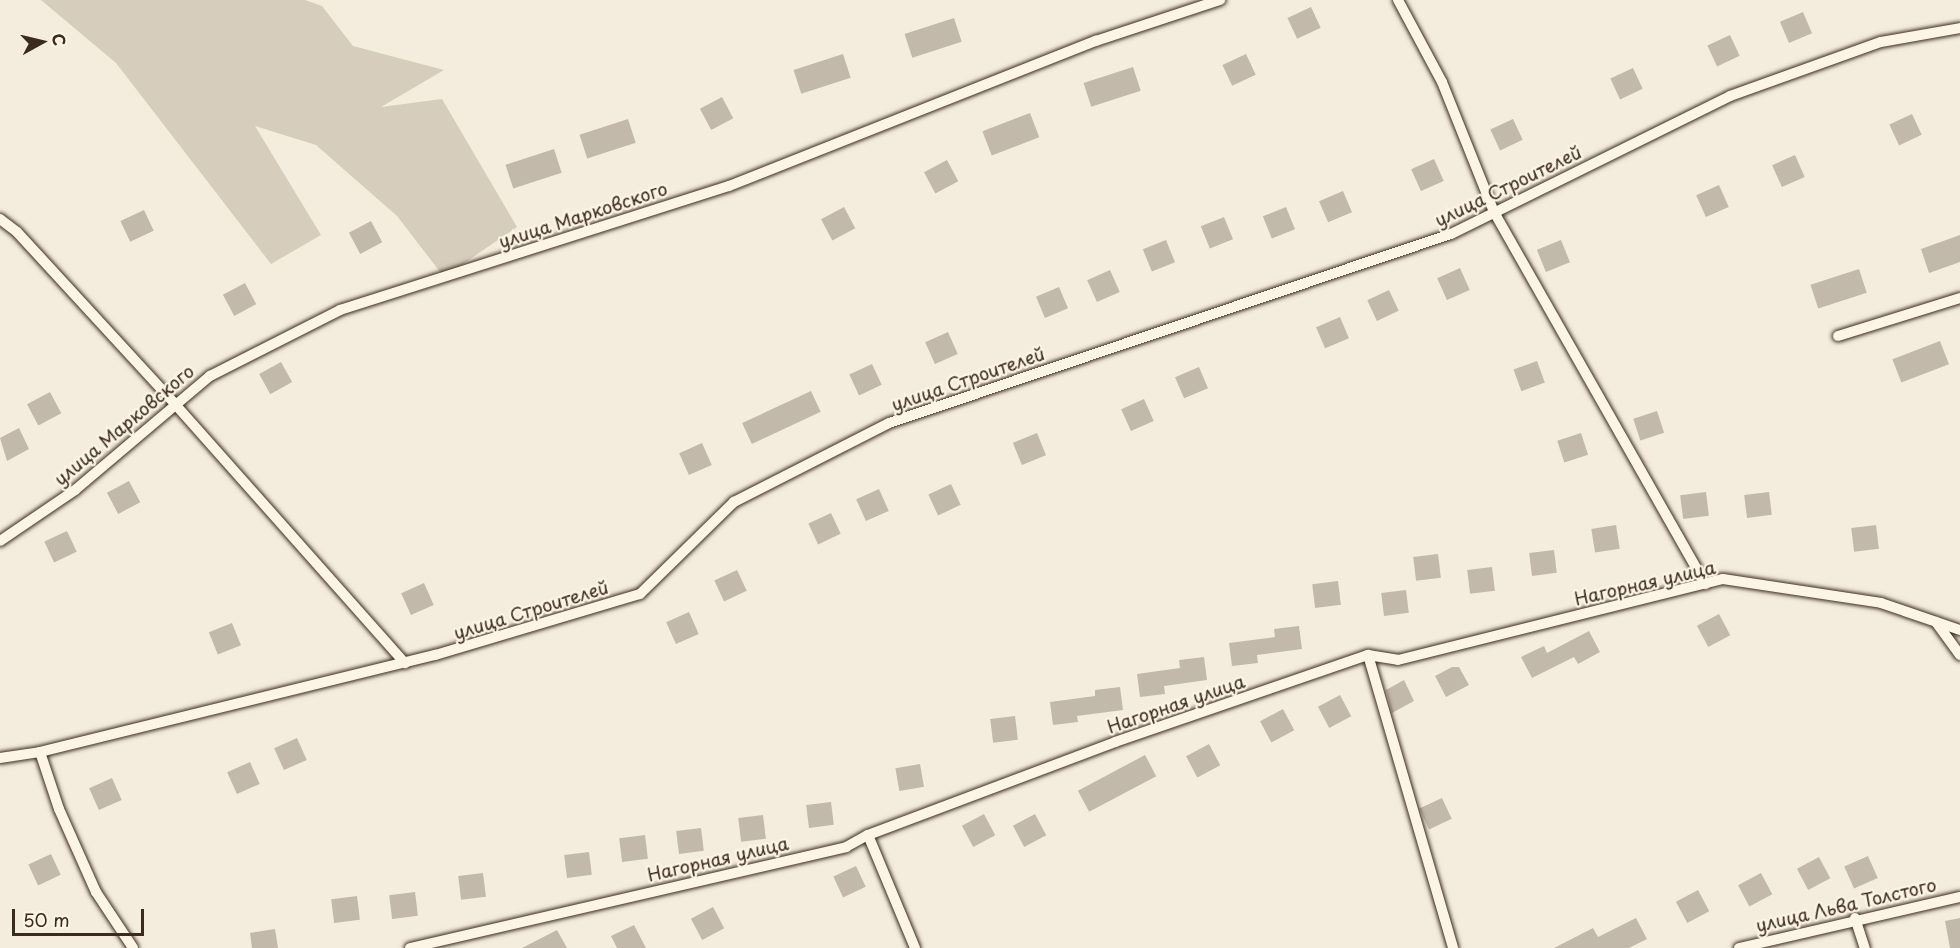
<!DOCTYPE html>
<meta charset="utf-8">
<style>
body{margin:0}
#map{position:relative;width:1960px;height:948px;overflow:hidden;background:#f4eddd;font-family:"Playpen Sans",sans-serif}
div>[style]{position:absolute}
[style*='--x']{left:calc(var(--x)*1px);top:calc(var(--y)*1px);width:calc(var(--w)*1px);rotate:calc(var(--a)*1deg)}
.green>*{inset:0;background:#d6cdbd}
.building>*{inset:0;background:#c3b9aa;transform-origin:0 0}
.roads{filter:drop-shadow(0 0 2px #3b2a1e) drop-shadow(0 0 2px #3b2a1e)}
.lane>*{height:10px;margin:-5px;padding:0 5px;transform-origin:5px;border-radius:5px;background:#fcf5e5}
span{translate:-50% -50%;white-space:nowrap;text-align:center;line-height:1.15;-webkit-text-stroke:4.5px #fcf5e5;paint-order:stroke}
.street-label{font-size:18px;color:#3b2a1e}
.north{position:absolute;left:12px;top:12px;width:60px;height:60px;-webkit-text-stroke:4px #fcf5e5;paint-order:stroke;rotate:82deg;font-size:16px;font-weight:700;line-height:24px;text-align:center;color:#3b2a1e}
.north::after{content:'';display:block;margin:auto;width:21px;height:27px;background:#3b2a1e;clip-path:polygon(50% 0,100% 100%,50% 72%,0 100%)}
.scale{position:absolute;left:12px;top:909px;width:132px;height:27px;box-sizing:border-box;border:3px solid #3b2a1e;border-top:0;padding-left:8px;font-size:18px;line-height:21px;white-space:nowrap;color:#3b2a1e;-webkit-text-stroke:4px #fcf5e5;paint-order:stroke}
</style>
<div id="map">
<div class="green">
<div style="clip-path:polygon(41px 0,305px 0,322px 6px,353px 46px,444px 70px,381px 107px,442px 99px,517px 227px,444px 277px,397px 216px,316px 145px,255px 126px,321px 235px,271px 264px,116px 63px)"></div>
</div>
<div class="building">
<div style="left:1311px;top:7px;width:23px;height:26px;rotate:65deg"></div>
<div style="left:1803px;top:12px;width:23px;height:25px;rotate:67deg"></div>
<div style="left:954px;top:18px;width:25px;height:52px;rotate:72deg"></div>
<div style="left:1730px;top:35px;width:23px;height:25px;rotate:65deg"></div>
<div style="left:843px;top:54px;width:25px;height:52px;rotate:72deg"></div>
<div style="left:1246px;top:54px;width:23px;height:26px;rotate:65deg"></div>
<div style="left:1133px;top:67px;width:25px;height:52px;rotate:72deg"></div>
<div style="left:1633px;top:68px;width:23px;height:25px;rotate:65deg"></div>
<div style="left:722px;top:97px;width:24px;height:25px;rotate:62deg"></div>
<div style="left:1030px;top:113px;width:26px;height:51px;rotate:69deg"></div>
<div style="left:1912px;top:114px;width:23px;height:25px;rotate:65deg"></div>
<div style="left:628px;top:119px;width:25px;height:51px;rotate:72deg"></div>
<div style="left:1513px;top:119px;width:23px;height:25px;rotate:65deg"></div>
<div style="left:554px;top:149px;width:25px;height:51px;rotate:72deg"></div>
<div style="left:1795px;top:155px;width:24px;height:25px;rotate:66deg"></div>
<div style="left:1434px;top:159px;width:24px;height:25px;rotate:66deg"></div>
<div style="left:947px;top:160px;width:24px;height:26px;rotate:62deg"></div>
<div style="left:1719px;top:185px;width:24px;height:25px;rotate:66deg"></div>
<div style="left:1343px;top:191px;width:23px;height:26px;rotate:67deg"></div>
<div style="left:844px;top:207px;width:24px;height:26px;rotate:62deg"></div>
<div style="left:1286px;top:207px;width:24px;height:25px;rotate:68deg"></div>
<div style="left:144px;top:210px;width:23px;height:26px;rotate:65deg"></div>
<div style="left:1224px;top:217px;width:24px;height:25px;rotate:68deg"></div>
<div style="left:371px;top:221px;width:24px;height:25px;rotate:62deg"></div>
<div style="clip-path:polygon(1960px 235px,1960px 262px,1929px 273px,1921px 249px)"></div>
<div style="left:1166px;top:240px;width:24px;height:25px;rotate:68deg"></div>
<div style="left:1561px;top:240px;width:24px;height:26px;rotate:68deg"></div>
<div style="left:1460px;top:268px;width:24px;height:25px;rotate:66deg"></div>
<div style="left:1859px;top:269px;width:25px;height:51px;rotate:72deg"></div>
<div style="left:1110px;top:270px;width:24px;height:25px;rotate:66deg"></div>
<div style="left:245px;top:283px;width:24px;height:25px;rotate:62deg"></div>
<div style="left:1059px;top:287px;width:23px;height:25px;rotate:67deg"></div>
<div style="left:1389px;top:290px;width:23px;height:24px;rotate:65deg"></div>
<div style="left:1340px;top:317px;width:23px;height:26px;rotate:67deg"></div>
<div style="left:948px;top:332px;width:24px;height:25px;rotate:66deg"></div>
<div style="left:1940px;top:341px;width:25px;height:51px;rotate:69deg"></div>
<div style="left:1537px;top:361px;width:23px;height:25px;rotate:70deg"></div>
<div style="left:281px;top:362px;width:23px;height:25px;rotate:61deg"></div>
<div style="left:872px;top:364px;width:23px;height:25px;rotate:65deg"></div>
<div style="left:1199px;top:367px;width:23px;height:26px;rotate:67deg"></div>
<div style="left:811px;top:391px;width:23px;height:76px;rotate:65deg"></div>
<div style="left:50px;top:392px;width:24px;height:26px;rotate:62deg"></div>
<div style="left:1144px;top:399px;width:24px;height:25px;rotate:66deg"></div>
<div style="left:1657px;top:411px;width:23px;height:25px;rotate:72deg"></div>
<div style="clip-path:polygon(19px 428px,29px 449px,7px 461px,0 438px)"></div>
<div style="left:1037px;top:433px;width:24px;height:26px;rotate:68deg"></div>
<div style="left:1581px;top:433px;width:23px;height:25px;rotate:72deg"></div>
<div style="left:702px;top:443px;width:24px;height:25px;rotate:66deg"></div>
<div style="left:129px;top:481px;width:24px;height:25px;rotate:62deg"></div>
<div style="left:951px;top:484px;width:23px;height:25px;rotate:65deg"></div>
<div style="left:879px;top:489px;width:24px;height:25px;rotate:66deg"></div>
<div style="left:1706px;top:492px;width:24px;height:26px;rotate:83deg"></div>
<div style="left:1769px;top:492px;width:23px;height:25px;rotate:83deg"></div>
<div style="left:831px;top:513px;width:23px;height:25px;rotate:65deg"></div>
<div style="left:1616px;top:525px;width:24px;height:25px;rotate:81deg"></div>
<div style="left:1876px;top:525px;width:24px;height:25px;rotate:83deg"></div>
<div style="left:67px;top:531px;width:23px;height:25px;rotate:65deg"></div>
<div style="left:1554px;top:550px;width:23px;height:25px;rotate:83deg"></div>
<div style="left:1438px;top:554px;width:24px;height:25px;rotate:83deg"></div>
<div style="left:1492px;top:567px;width:24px;height:25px;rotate:83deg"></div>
<div style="left:737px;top:570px;width:23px;height:25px;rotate:65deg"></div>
<div style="left:1338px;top:581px;width:24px;height:26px;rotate:83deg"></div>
<div style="left:424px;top:583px;width:24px;height:25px;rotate:66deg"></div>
<div style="left:1406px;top:590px;width:23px;height:25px;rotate:83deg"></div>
<div style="left:689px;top:612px;width:24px;height:25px;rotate:66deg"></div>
<div style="left:1719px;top:614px;width:24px;height:25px;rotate:62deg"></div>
<div style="left:232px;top:623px;width:24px;height:25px;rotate:68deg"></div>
<div style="clip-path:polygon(1299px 626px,1302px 649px,1257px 655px,1258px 663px,1232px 666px,1229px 643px,1275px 637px,1274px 629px)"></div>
<div style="clip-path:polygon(1589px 631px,1600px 652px,1578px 664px,1574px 657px,1532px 678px,1521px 657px,1544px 646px,1547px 653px)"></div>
<div style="clip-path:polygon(1204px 657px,1207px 680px,1164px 686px,1165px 694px,1140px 697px,1137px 674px,1180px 668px,1179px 660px)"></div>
<div style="clip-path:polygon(1452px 667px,1459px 667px,1469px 685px,1446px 697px,1435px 676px)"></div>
<div style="clip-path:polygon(1404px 680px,1414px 701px,1392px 713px,1386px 690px)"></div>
<div style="clip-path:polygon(1120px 687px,1123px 710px,1077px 716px,1078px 722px,1053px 725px,1050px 702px,1095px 696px,1095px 690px)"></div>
<div style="left:1340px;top:695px;width:24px;height:25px;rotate:62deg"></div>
<div style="left:1283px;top:709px;width:24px;height:26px;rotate:62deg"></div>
<div style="left:1015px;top:716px;width:24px;height:25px;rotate:83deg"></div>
<div style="left:297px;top:738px;width:24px;height:25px;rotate:66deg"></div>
<div style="left:1209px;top:744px;width:24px;height:26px;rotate:62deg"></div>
<div style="left:1145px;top:755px;width:24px;height:76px;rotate:62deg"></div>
<div style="left:250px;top:762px;width:24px;height:25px;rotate:66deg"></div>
<div style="left:920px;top:764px;width:23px;height:25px;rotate:80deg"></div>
<div style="left:112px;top:778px;width:24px;height:25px;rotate:66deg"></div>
<div style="left:1442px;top:798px;width:23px;height:25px;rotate:65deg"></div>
<div style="left:831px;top:802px;width:23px;height:25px;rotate:83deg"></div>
<div style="left:984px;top:814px;width:24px;height:25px;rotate:62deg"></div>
<div style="left:1035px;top:814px;width:24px;height:25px;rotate:62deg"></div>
<div style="left:763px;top:815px;width:24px;height:25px;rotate:83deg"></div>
<div style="left:701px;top:828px;width:23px;height:25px;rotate:83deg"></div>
<div style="left:645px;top:835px;width:24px;height:26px;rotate:83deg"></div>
<div style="left:589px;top:852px;width:23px;height:25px;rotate:83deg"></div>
<div style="left:51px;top:854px;width:23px;height:25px;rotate:65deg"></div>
<div style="left:1868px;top:856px;width:24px;height:26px;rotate:66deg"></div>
<div style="left:1819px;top:857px;width:24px;height:25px;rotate:62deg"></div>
<div style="left:856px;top:866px;width:23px;height:25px;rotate:65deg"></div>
<div style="left:483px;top:873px;width:24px;height:25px;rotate:83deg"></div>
<div style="left:1761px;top:873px;width:24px;height:26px;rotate:62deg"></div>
<div style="left:1698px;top:890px;width:24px;height:25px;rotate:62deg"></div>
<div style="left:415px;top:892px;width:24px;height:26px;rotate:83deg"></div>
<div style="left:357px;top:896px;width:24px;height:26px;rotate:83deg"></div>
<div style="left:713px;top:907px;width:24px;height:25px;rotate:62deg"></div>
<div style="clip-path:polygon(1636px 918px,1647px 939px,1629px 948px,1554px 948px,1593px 928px,1598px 937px)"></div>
<div style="clip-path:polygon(1960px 918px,1960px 948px,1950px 948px,1945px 921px)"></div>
<div style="clip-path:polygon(634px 925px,646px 948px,617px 948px,611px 936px)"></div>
<div style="clip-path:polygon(275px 929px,278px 948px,252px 948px,250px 933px)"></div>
<div style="clip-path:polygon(557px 930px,567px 948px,522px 948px)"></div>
</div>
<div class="roads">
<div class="lane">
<div style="--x:1398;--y:0;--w:93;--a:61.8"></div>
<div style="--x:1442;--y:82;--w:140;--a:68.2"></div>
<div style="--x:1494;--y:212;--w:428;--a:60.4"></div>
<div style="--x:0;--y:219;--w:21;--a:37"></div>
<div style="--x:17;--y:232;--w:232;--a:47.4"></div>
<div style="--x:174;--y:403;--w:348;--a:48.4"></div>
<div style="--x:1838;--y:336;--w:128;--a:-17.3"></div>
<div style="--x:0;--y:541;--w:91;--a:-34.2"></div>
<div style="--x:75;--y:490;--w:177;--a:-40.2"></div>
<div style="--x:210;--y:376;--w:146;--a:-26.9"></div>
<div style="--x:340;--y:310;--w:408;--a:-17.7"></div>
<div style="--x:729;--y:186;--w:395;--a:-21.6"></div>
<div style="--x:1096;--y:41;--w:131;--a:-18.3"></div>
<div style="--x:1936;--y:622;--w:41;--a:54"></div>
<div style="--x:1368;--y:655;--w:305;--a:73.8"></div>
<div style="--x:40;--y:752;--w:60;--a:71.6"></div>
<div style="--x:59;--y:809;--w:91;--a:66"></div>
<div style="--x:96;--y:892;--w:67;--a:56.5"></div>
<div style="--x:0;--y:758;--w:40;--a:-8.5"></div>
<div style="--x:40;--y:752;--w:407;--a:-13.8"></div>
<div style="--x:435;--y:655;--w:214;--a:-16.6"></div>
<div style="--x:640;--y:594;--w:132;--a:-44.4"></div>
<div style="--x:734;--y:502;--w:174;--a:-27"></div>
<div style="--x:889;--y:423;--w:593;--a:-18.59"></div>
<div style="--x:1451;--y:234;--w:311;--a:-26.3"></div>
<div style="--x:1730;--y:96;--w:160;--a:-19.7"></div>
<div style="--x:1881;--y:42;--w:80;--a:-10"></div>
<div style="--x:868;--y:835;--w:122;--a:67.4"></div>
<div style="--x:1855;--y:918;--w:32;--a:72"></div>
<div style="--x:410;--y:948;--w:448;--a:-13"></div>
<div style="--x:846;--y:847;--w:25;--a:-29"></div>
<div style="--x:868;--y:835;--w:264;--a:-20.6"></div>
<div style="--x:1115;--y:742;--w:268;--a:-19"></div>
<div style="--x:1368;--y:655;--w:30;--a:9"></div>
<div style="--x:1398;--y:660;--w:335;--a:-14"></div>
<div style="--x:1723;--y:579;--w:160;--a:8.6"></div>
<div style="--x:1881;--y:603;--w:83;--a:18.9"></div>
<div style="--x:1739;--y:948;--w:227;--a:-13"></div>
</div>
</div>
<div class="street-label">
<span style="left:1508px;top:186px;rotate:-26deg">улица Строителей</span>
<span style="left:583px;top:215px;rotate:-18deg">улица Марковского</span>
<span style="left:968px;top:379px;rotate:-19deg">улица Строителей</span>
<span style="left:124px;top:425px;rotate:-40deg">улица Марковского</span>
<span style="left:1645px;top:583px;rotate:-13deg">Нагорная улица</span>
<span style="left:531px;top:610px;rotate:-17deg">улица Строителей</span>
<span style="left:1176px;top:704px;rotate:-19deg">Нагорная улица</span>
<span style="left:718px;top:859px;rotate:-13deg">Нагорная улица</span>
<span style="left:1846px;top:905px;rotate:-13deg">улица Льва Толстого</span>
</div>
<div class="north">С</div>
<div class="scale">50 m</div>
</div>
